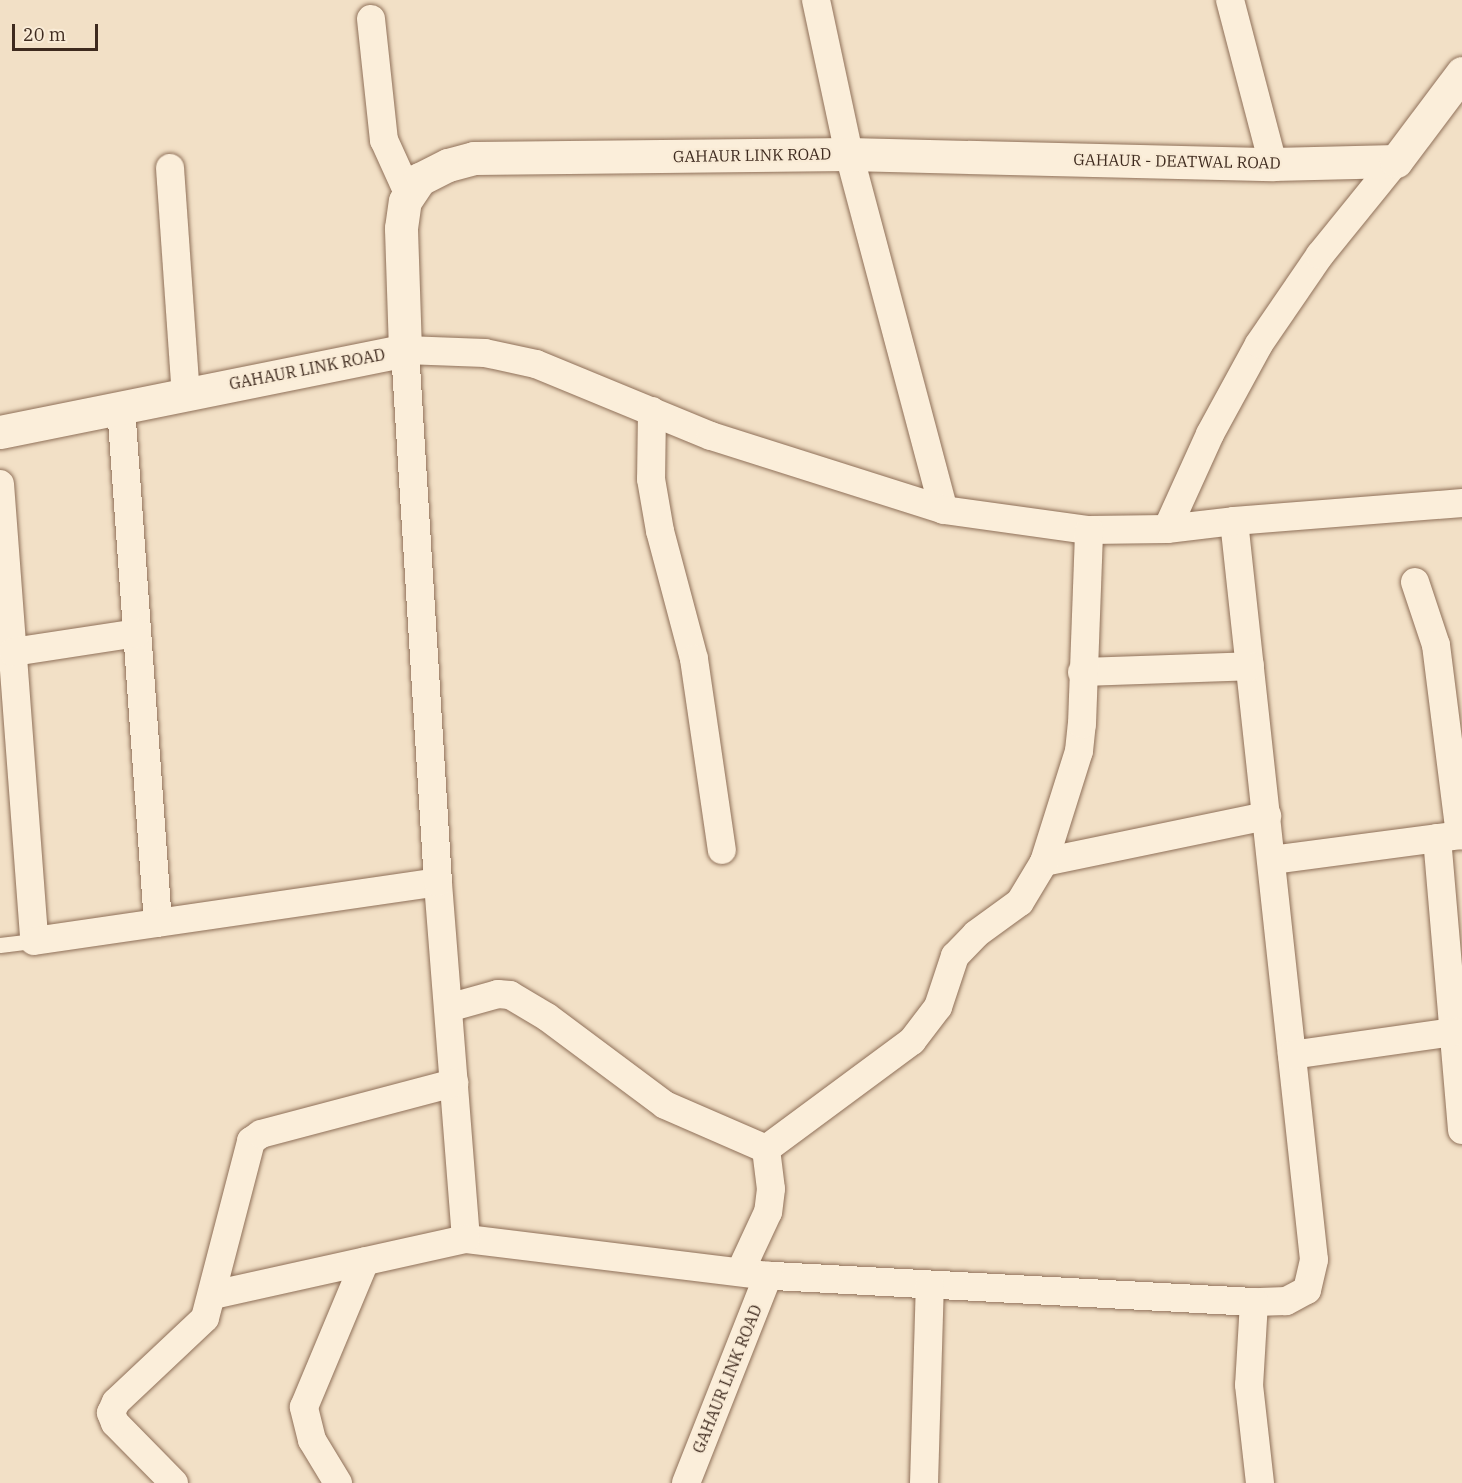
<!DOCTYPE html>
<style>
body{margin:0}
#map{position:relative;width:1462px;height:1483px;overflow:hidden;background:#f2e0c6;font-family:"IBM Plex Serif",serif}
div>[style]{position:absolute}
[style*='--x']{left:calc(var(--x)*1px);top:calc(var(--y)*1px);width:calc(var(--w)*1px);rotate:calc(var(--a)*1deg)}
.roads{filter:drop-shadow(0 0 2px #8f7059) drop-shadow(0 0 2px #8f7059)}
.lane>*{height:15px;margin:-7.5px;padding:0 7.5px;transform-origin:7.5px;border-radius:7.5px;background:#fbeeda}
.street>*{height:28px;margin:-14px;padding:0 14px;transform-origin:14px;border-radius:14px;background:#fbeeda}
.secondary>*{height:33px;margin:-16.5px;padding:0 16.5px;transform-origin:16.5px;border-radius:16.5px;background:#fbeeda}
span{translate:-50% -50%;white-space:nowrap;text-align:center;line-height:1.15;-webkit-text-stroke:4.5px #f9ebd6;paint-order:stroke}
.street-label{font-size:16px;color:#3e2a1e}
.scale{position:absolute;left:12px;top:24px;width:86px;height:27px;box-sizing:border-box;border:3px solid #3e2a1e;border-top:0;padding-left:8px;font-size:18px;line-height:21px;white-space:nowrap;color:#3e2a1e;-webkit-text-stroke:4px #f9ebd6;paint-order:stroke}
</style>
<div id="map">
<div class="roads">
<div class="lane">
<div style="--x:0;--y:945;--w:34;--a:-7"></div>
</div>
<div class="street">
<div style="--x:816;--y:0;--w:157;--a:77.9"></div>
<div style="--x:849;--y:154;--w:368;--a:75.1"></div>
<div style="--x:1230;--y:0;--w:170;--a:75.3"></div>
<div style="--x:371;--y:19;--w:122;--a:83.9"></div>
<div style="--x:384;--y:140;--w:60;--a:65.6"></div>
<div style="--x:170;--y:168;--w:227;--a:86"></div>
<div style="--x:121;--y:407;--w:517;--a:85.9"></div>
<div style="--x:652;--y:411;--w:68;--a:90.8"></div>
<div style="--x:651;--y:479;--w:53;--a:80.2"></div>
<div style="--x:660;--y:531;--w:132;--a:75.1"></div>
<div style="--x:694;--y:659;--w:193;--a:81.7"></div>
<div style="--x:0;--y:484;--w:458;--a:85.7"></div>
<div style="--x:34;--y:941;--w:408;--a:-8.3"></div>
<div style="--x:1234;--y:521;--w:743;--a:83.82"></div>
<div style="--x:1314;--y:1260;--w:31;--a:103"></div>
<div style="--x:1307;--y:1290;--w:24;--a:152"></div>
<div style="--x:1286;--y:1301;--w:32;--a:178"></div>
<div style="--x:1254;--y:1302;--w:487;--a:-176.9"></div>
<div style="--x:768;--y:1276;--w:304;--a:-173"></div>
<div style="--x:466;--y:1239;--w:358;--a:-94.5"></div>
<div style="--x:438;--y:882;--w:533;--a:-93.55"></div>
<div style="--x:405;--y:350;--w:80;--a:2.1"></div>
<div style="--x:485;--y:353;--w:52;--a:12.2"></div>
<div style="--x:536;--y:364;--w:189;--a:22.4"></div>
<div style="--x:711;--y:436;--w:244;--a:17.6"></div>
<div style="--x:944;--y:510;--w:146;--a:7.9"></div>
<div style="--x:1089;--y:530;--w:78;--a:-0.7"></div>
<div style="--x:1167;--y:529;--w:67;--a:-6.8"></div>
<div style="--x:1234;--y:521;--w:229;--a:-4.5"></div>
<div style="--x:1167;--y:529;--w:104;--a:-65.6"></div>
<div style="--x:1210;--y:434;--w:102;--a:-61.4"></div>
<div style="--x:1259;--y:344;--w:108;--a:-55.6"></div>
<div style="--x:1320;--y:255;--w:121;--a:-51"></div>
<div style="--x:1415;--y:582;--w:66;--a:71.6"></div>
<div style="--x:1436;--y:645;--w:192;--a:82.8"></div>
<div style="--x:13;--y:652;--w:125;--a:-8.7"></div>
<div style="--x:1082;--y:672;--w:168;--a:-2"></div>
<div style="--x:1437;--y:838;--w:293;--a:85.1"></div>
<div style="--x:1272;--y:860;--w:184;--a:-7.5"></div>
<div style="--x:1044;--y:862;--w:228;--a:-11.7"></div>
<div style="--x:448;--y:1008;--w:52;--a:-15.6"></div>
<div style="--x:498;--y:994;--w:12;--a:5"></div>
<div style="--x:510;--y:995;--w:43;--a:30.7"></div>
<div style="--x:547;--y:1017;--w:147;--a:36.7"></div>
<div style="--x:665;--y:1105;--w:110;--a:23.5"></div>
<div style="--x:766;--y:1149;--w:40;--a:82.9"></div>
<div style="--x:771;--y:1189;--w:23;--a:97"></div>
<div style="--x:768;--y:1212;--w:66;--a:115"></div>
<div style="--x:1292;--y:1055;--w:164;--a:-8.1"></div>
<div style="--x:766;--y:1149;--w:182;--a:-36.5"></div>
<div style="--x:912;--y:1041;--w:43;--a:-52.6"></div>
<div style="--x:938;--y:1007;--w:54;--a:-71.6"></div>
<div style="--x:955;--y:956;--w:30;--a:-46"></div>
<div style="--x:976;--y:934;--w:54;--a:-36"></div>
<div style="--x:1020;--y:902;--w:47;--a:-59"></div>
<div style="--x:1044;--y:862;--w:116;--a:-72.5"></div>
<div style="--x:1079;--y:751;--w:27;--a:-84"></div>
<div style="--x:1082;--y:724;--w:194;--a:-87.9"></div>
<div style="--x:213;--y:1295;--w:259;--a:-12.5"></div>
<div style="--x:1254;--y:1302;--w:83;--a:93.4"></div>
<div style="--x:1249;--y:1385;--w:99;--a:83.6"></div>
<div style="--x:174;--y:1483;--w:84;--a:-134.5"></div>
<div style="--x:115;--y:1423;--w:11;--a:-112"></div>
<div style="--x:111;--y:1413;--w:12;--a:-66"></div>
<div style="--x:116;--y:1402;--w:122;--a:-43.3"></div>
<div style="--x:205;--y:1318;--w:183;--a:-75.4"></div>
<div style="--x:251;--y:1141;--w:12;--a:-35"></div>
<div style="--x:261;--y:1134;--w:200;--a:-14.8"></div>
<div style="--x:338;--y:1483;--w:50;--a:-121.2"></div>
<div style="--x:312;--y:1440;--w:34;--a:-104"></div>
<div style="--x:304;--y:1407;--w:158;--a:-67.3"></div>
<div style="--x:686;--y:1483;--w:223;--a:-68.4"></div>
<div style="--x:924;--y:1483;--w:198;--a:-88.3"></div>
</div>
<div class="secondary">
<div style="--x:0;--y:432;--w:413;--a:-11.4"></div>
<div style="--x:405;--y:350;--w:122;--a:-91.9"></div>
<div style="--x:401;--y:228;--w:27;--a:-82"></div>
<div style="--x:405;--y:201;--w:27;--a:-56"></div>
<div style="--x:420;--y:179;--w:31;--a:-27"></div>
<div style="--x:448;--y:165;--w:27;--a:-15"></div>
<div style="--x:474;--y:158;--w:375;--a:-0.6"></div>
<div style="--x:849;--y:154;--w:424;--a:1.4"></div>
<div style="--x:1273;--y:164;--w:123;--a:-1.4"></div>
<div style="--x:1396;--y:161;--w:110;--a:-53.1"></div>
</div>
</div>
<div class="street-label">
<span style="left:752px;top:155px;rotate:-1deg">GAHAUR LINK ROAD</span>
<span style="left:1177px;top:161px;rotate:1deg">GAHAUR - DEATWAL ROAD</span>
<span style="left:307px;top:369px;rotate:-11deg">GAHAUR LINK ROAD</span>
<span style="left:727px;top:1379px;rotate:-68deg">GAHAUR LINK ROAD</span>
</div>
<div class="scale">20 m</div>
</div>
